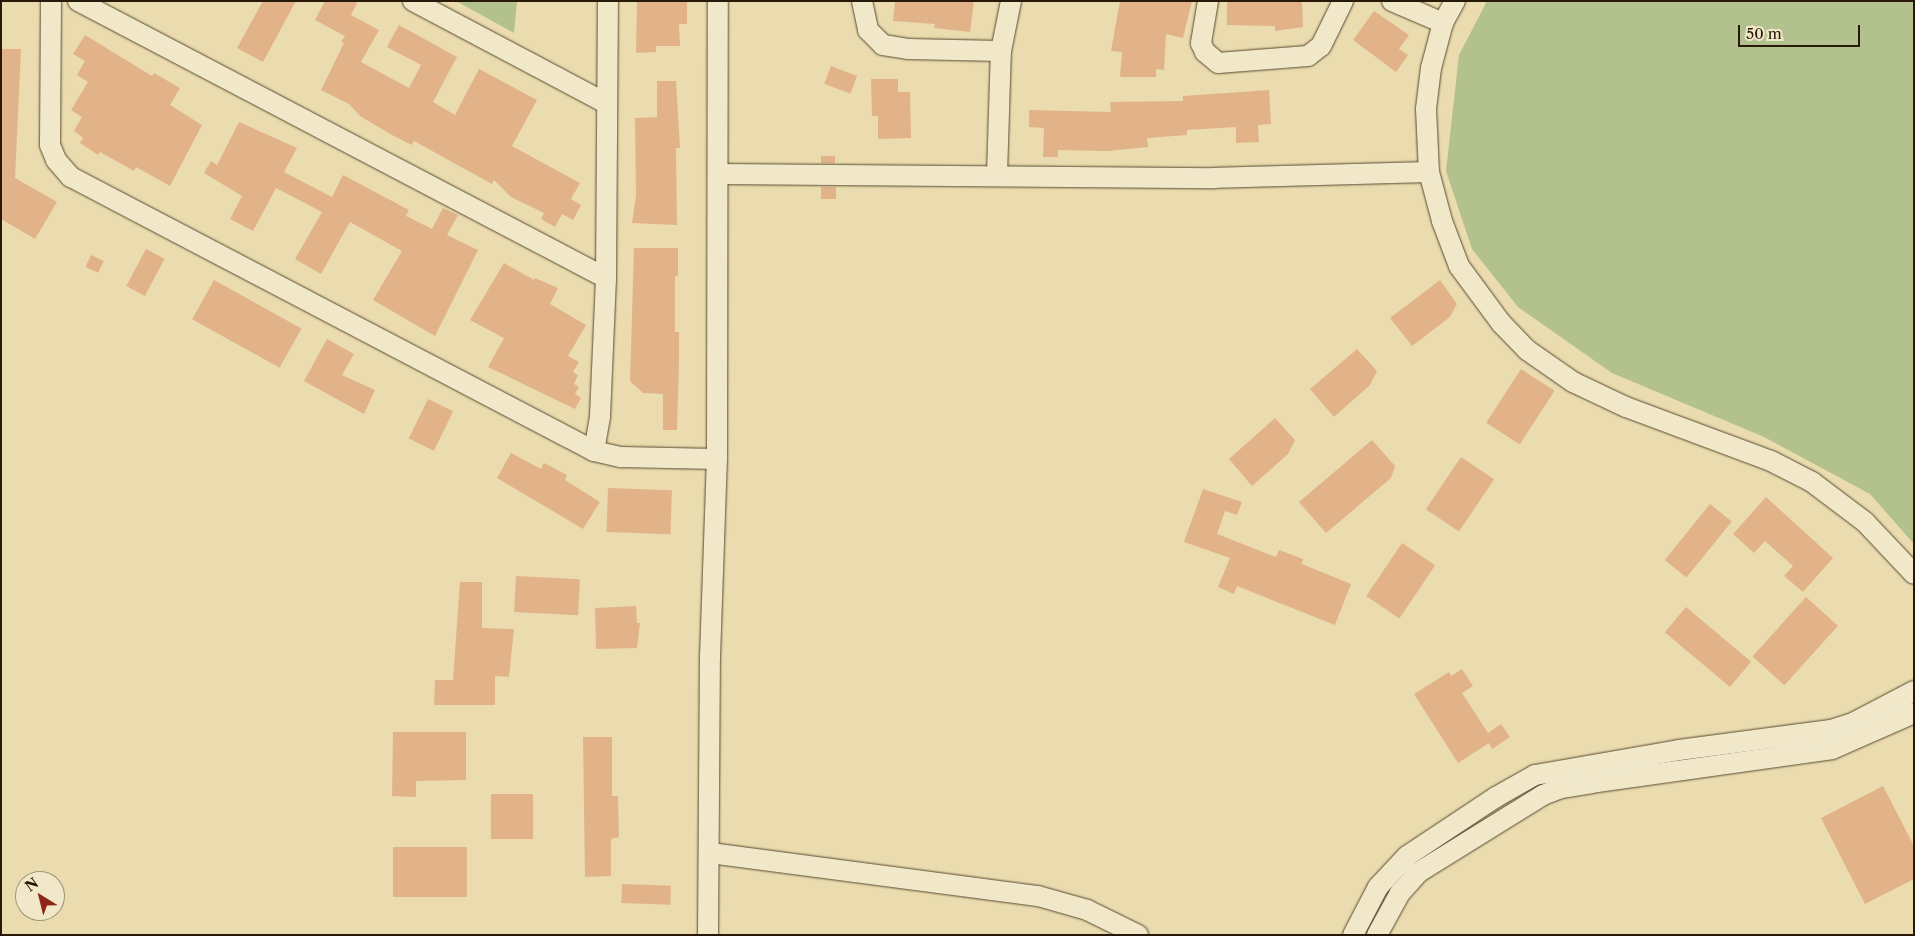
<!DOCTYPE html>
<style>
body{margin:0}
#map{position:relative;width:1915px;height:936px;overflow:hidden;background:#eadcae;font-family:"Libre Caslon Text",serif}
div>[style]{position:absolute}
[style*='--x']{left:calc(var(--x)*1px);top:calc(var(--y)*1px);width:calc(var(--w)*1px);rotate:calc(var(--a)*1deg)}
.green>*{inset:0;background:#b2c18e}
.building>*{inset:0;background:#e2b389;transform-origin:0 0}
.roads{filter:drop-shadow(0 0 1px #584931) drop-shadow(0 0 1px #584931)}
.street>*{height:20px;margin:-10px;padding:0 10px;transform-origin:10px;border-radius:10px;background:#f1e8ca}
span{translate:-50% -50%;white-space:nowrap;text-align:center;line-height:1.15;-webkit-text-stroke:4px #f1e8ca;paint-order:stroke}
.frame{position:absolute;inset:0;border:2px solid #281807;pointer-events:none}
.north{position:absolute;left:15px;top:871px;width:50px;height:50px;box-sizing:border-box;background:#f1e8ca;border:1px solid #a1957c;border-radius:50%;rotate:324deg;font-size:14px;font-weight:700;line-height:20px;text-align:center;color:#281807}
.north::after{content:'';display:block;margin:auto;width:18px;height:22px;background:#8f2418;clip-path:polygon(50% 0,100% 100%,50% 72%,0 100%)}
.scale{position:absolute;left:1738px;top:25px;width:122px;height:22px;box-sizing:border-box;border:2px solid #281807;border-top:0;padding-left:6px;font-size:15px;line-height:18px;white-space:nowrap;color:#281807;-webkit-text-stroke:4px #f1e8ca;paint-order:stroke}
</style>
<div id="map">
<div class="green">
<div style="clip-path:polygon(456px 1px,517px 1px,514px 33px)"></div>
<div style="clip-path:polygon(1487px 1px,1914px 1px,1914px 544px,1870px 494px,1764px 437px,1612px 373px,1518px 307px,1472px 249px,1446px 171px,1459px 55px)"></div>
</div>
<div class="building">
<div style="clip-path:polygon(263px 1px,296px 1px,263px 62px,237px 48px)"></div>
<div style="clip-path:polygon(325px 1px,358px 1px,351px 15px,379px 30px,361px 62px,409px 88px,421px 65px,387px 47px,399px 25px,457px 57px,433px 102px,455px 115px,479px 69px,537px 100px,512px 146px,580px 183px,571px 199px,581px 205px,573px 220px,562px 214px,555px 227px,541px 219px,544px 213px,511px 197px,494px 180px,492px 184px,414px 141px,412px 145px,392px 135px,360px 116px,349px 104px,321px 90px,344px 43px,341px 42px,345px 36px,315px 20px)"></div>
<div style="clip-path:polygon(637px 1px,687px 1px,687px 24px,679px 24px,680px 46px,656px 46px,656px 52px,636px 53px)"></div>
<div style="clip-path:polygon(895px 1px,974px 1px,970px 32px,934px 28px,935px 24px,893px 21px)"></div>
<div style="clip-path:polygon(1120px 1px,1192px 1px,1183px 38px,1166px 34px,1164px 70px,1156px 69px,1156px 77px,1120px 77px,1122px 52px,1111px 51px)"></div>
<div style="clip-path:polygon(1227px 1px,1302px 1px,1303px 27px,1275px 31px,1275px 26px,1227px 25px)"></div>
<div style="clip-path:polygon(1374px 11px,1409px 35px,1399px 49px,1408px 55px,1396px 72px,1353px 40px)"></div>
<div style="clip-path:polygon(85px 35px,152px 76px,154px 73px,180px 88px,170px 105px,202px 125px,170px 186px,136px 167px,134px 171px,100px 152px,98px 155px,80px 143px,83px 138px,74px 131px,82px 117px,71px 110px,88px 82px,77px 75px,85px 61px,73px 54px)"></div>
<div style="clip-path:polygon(1px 49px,21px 49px,15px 178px,57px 202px,35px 239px,1px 219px)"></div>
<div style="left:831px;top:66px;width:28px;height:19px;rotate:21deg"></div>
<div style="clip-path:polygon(871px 79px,898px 79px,898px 92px,910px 92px,911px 138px,878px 139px,878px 116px,872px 116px)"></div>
<div style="clip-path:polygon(657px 81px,676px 81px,680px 148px,676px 148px,677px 225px,632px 223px,636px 196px,635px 118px,657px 117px)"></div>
<div style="clip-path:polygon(1269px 90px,1271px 124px,1258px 125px,1259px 142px,1236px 143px,1236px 127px,1187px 130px,1187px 135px,1147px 138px,1148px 147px,1107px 151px,1058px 150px,1058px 157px,1043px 157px,1044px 128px,1029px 127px,1029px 110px,1111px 112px,1110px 102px,1183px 101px,1183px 96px)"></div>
<div style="clip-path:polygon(239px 122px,297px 148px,284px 172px,332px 197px,343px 175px,409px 210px,406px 216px,432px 229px,443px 208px,458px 215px,447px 235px,478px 250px,435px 336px,373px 300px,402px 251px,350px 222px,321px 274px,295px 259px,322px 212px,276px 188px,253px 231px,230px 219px,242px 196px,204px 173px,211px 161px,217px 165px)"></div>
<div style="left:821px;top:156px;width:14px;height:7px"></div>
<div style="left:821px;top:187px;width:15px;height:12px"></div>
<div style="clip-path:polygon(634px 248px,678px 248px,678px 276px,675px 276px,675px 332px,679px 332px,679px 362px,677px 430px,663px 430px,663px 394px,643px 393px,630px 381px)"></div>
<div style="left:146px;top:249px;width:21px;height:42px;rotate:28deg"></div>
<div style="left:91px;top:255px;width:14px;height:13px;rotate:25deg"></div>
<div style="clip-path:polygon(504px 263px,534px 280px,535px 278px,558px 288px,550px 304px,586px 325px,568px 356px,579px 362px,573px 372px,578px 375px,574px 384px,579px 387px,575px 394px,581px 398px,575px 409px,488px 367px,504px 338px,470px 320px)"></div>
<div style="left:214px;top:280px;width:100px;height:45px;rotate:29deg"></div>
<div style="clip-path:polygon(1440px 280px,1457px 304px,1450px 317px,1412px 346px,1390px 318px)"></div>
<div style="clip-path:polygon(327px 339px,354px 354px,342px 375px,375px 390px,364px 414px,304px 381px)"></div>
<div style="clip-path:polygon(1357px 349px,1377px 371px,1370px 385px,1334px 417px,1310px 389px)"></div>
<div style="left:1521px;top:369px;width:40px;height:64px;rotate:33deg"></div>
<div style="left:428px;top:399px;width:28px;height:44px;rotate:26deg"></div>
<div style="clip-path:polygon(1275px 418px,1295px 440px,1288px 454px,1252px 486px,1229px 459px)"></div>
<div style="clip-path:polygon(1372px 440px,1395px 466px,1391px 478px,1326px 533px,1299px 502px)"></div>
<div style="clip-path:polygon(511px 453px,541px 469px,544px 463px,567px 475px,565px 480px,600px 502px,583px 529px,497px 478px)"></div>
<div style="left:1461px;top:457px;width:40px;height:63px;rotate:34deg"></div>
<div style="left:608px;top:488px;width:64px;height:44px;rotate:2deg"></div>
<div style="clip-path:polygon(1203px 489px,1242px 502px,1237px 515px,1225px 511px,1217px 534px,1276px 557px,1279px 550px,1303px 559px,1302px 564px,1351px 584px,1335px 625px,1237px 586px,1234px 594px,1218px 587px,1230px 558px,1184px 542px)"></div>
<div style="clip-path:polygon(1766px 497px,1833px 558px,1803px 592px,1784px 576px,1793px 566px,1765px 541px,1754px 553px,1733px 534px)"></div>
<div style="left:1710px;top:504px;width:28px;height:72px;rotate:39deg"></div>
<div style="left:1402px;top:543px;width:40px;height:64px;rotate:34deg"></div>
<div style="left:516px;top:576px;width:64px;height:36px;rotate:3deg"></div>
<div style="clip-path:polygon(460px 582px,482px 582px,482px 628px,514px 629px,509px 677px,495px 676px,495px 705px,434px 705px,435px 680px,453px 680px)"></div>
<div style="left:1806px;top:597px;width:43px;height:80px;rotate:42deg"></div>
<div style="clip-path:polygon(636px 606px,637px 623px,640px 623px,637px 648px,596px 649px,595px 608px)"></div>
<div style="left:1686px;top:607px;width:85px;height:33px;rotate:40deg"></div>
<div style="clip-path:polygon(1462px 669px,1473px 686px,1462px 693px,1488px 733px,1501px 724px,1510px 737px,1492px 749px,1489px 743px,1458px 763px,1414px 694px,1449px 672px,1451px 676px)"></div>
<div style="clip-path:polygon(393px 732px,466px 732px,466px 780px,416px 781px,416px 797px,392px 796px)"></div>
<div style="clip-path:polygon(583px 737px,612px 737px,612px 796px,618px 796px,619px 837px,611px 839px,611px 876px,585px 877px)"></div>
<div style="clip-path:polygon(1883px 786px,1914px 846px,1914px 879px,1865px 904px,1821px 818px)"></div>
<div style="left:491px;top:794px;width:42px;height:45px"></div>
<div style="left:393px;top:847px;width:74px;height:50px"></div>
<div style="left:622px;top:884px;width:49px;height:19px;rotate:2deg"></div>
</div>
<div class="roads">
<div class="street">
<div style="--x:51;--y:1;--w:144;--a:90.4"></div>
<div style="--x:50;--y:145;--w:16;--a:68"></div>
<div style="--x:56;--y:160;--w:23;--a:49"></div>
<div style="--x:71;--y:177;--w:590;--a:27.65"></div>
<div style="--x:594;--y:451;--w:28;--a:13"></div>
<div style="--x:621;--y:457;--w:96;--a:1.2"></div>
<div style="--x:78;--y:1;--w:596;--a:27.68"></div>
<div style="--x:413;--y:1;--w:218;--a:27.9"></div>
<div style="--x:862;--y:1;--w:30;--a:78"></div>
<div style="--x:868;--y:30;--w:21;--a:45"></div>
<div style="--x:883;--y:45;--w:25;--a:9"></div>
<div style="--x:908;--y:49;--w:93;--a:1.2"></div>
<div style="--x:1208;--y:1;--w:43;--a:99.5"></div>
<div style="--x:1201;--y:43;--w:10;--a:66"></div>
<div style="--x:1205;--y:52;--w:17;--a:40"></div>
<div style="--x:1218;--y:63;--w:90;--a:-4.4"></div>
<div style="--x:1308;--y:56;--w:16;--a:-38"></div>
<div style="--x:1321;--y:46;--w:50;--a:-63.9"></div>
<div style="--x:1392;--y:1;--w:56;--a:23.3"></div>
<div style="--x:1455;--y:1;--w:25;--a:119"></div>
<div style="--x:1443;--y:23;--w:47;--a:104.9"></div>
<div style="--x:1431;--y:68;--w:41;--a:97"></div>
<div style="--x:1426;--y:109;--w:63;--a:87.3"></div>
<div style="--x:1429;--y:172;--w:51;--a:75.1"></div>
<div style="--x:1442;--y:221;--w:48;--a:69.3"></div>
<div style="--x:1459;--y:266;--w:71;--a:53.6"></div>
<div style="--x:1501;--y:323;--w:37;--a:46"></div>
<div style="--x:1527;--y:350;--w:56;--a:34.8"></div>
<div style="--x:1573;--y:382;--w:59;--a:25.3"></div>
<div style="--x:1626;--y:407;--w:155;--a:20.4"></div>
<div style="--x:1771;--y:461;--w:46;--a:27.1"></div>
<div style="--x:1812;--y:482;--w:66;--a:37"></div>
<div style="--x:1865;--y:522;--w:71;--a:46.7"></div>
<div style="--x:719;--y:174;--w:494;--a:0.5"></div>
<div style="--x:1213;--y:178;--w:216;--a:-1.6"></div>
<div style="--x:997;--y:175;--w:124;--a:-88.2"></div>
<div style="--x:1001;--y:51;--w:51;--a:-78.7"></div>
<div style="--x:594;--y:451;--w:36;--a:-80"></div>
<div style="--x:600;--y:416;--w:138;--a:-87.5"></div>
<div style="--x:606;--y:278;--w:277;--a:-89.6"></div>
<div style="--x:710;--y:853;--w:331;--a:7.5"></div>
<div style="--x:1038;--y:896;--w:51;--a:15.9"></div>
<div style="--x:1087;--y:910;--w:57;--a:26.1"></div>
<div style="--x:708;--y:935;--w:278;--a:-89.6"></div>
<div style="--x:710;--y:657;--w:198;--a:-88"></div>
<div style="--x:717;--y:459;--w:458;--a:-89.9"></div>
<div style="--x:1353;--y:935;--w:54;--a:-62.5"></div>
<div style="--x:1378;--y:887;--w:42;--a:-46.9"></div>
<div style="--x:1407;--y:856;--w:107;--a:-33.5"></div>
<div style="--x:1496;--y:797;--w:45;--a:-29.4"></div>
<div style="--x:1535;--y:775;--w:146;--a:-9.8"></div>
<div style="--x:1679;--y:750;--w:153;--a:-7.5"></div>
<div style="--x:1831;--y:730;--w:23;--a:-18"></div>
<div style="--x:1853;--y:723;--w:69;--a:-27.7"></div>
<div style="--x:1377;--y:935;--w:48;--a:-61.3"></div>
<div style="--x:1400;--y:893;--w:28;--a:-48"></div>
<div style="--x:1419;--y:872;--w:146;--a:-31.8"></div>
<div style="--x:1543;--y:795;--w:19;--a:-21"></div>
<div style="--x:1561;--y:788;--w:30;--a:-9"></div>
<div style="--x:1591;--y:783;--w:243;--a:-8"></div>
<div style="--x:1832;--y:749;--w:90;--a:-23.7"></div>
</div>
</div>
<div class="frame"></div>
<div class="north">N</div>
<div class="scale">50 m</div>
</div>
